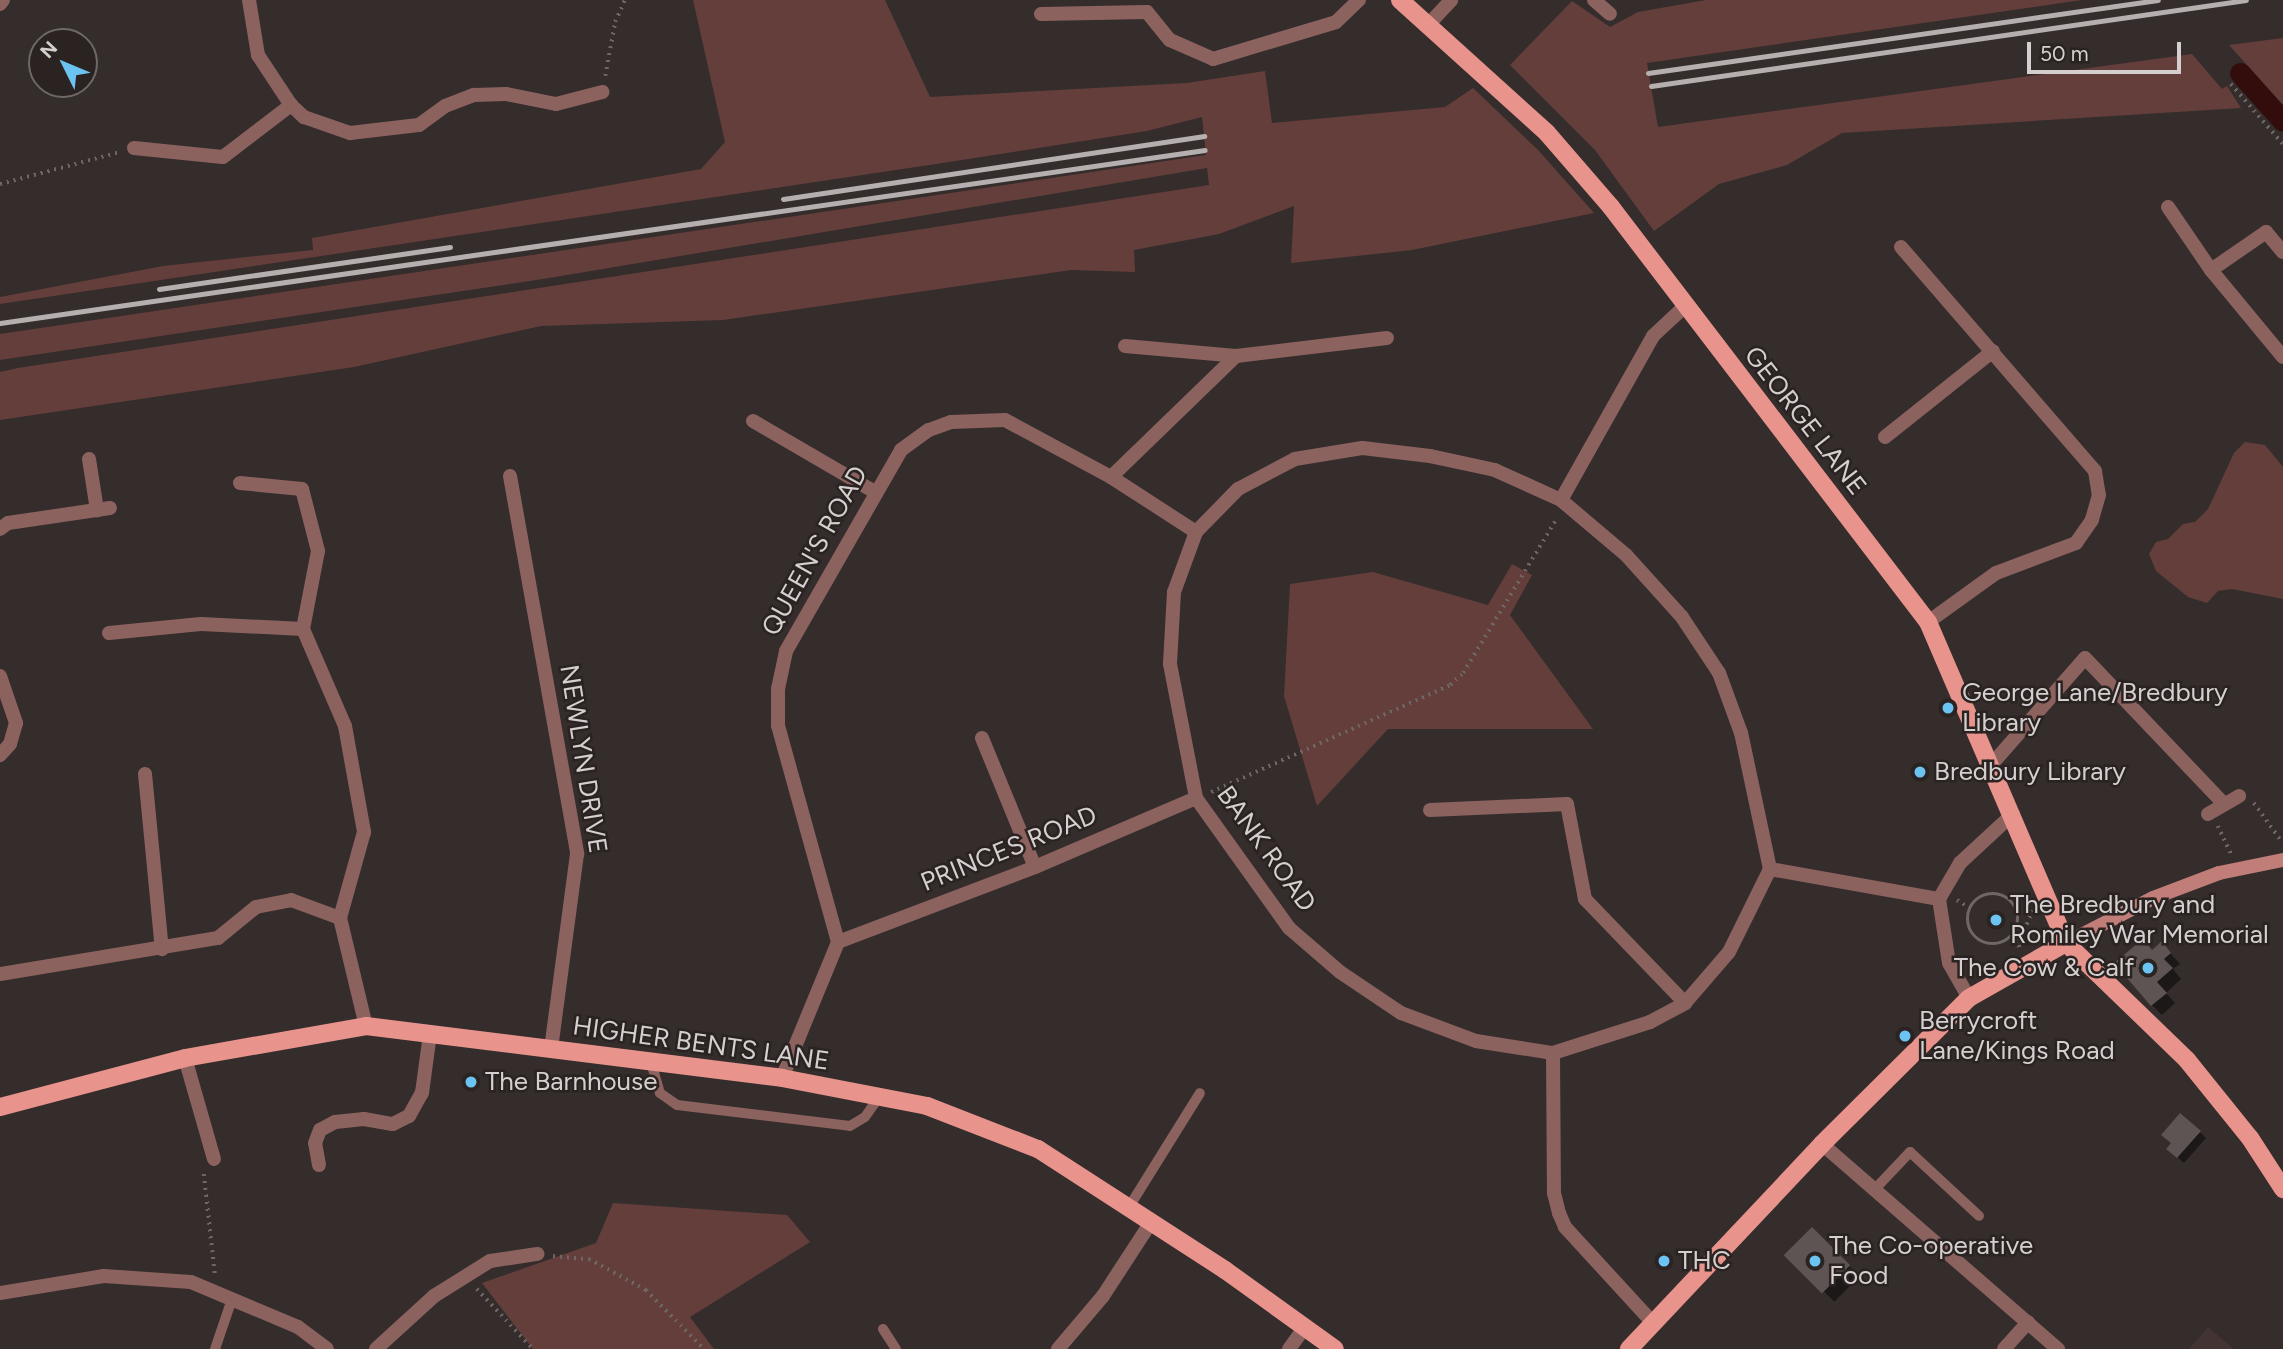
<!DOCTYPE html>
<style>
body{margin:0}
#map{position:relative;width:2283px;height:1349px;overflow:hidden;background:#342d2c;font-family:Figtree,sans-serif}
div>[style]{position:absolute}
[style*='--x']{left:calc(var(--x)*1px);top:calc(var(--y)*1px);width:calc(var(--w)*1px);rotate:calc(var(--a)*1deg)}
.built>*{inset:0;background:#433433}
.green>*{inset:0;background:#643e3b}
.shadow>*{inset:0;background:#0007;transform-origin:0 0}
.canal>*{height:21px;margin:-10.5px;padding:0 10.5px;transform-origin:10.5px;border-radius:10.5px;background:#330c0c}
.building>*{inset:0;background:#5d5453;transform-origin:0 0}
.path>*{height:3.5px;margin-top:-1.75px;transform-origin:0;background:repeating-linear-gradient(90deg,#6e6766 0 2px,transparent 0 7px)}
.path>.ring{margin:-1.75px;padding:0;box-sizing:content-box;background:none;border:3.5px solid #6e6766;border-radius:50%}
.service>*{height:10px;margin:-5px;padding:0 5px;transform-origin:5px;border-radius:5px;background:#8c625f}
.minor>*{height:14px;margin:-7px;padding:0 7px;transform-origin:7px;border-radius:7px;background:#8c625f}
.secondary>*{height:14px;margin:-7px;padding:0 7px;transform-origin:7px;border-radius:7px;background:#c17e79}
.primary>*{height:18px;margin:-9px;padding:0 9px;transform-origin:9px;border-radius:9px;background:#e9938d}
.rail>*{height:5px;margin:-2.5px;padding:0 2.5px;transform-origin:2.5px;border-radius:2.5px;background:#b5b0af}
.dots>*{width:19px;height:19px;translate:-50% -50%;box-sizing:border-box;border:4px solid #2a2322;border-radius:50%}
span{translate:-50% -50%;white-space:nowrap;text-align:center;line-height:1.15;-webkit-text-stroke:5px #2a2322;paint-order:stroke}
.street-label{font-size:26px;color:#d5d0cf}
.poi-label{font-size:26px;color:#d5d0cf}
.left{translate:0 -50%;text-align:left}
.right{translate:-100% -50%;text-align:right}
.north{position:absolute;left:28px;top:28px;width:70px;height:70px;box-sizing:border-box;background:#2a2322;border:2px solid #6e6867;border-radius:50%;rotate:313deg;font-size:19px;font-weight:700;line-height:28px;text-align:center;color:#d5d0cf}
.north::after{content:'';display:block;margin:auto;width:24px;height:32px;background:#6cc3f2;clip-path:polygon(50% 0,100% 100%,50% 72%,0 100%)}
.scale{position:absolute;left:2027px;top:42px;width:154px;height:32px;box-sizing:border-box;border:4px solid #d5d0cf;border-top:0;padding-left:9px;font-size:21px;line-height:24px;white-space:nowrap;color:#d5d0cf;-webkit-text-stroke:5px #2a2322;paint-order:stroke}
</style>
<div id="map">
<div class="built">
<div style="clip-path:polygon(2208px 1327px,2234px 1349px,2189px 1349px)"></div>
</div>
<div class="green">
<div style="clip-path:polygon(693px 0,885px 0,930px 97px,1187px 83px,1265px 71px,1272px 123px,1445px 107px,1473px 88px,1538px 150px,1594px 213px,1412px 250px,1291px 263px,1294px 206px,1219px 234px,1134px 250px,1135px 272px,1071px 270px,723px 320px,541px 326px,354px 367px,0 420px,0 372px,18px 368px,1209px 185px,1207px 168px,543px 279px,0 360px,0 334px,1206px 155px,1202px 117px,1147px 131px,936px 164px,0 304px,0 297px,163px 266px,313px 250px,312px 238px,701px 169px,725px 142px)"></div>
<div style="clip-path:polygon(1706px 0,2082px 0,1647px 63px,1658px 127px,2192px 54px,2222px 89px,2227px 86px,2241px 108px,1842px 133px,1787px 165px,1719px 184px,1654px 231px,1595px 150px,1510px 65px,1572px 1px,1610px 27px,1638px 12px)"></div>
<div style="clip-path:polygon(2283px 38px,2283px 105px,2229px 45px)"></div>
<div style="clip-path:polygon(2245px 442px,2265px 445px,2283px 467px,2283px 599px,2232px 589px,2218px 591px,2207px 603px,2188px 597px,2156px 571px,2149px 554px,2156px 542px,2168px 539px,2183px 524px,2195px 522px,2208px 509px,2234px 453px)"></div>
<div style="clip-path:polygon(1512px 564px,1532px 575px,1510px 615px,1593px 729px,1388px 729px,1317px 806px,1284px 696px,1290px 584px,1373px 572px,1488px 605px)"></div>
<div style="clip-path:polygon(613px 1203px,787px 1215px,810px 1242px,690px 1317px,714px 1349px,533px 1349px,482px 1283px,596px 1243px)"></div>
</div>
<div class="shadow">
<div style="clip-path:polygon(2162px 944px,2180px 964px,2173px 969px,2181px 979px,2166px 993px,2175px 1003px,2162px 1015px,2152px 1005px,2153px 951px)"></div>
<div style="clip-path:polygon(2200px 1132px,2206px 1138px,2184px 1163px,2175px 1155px)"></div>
<div style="left:1812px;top:1230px;width:66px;height:36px;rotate:44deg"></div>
</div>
<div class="canal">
<div style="--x:2240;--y:73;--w:64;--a:48.1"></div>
</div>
<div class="building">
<div style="clip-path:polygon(2143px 939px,2152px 950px,2162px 941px,2171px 953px,2164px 959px,2173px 968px,2157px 982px,2167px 993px,2151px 1006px,2114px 963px)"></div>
<div style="clip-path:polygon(2180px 1113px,2201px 1131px,2177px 1158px,2166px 1149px,2171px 1143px,2161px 1135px)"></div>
<div style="left:1812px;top:1227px;width:54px;height:40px;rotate:45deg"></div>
</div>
<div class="path">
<div style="--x:605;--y:76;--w:55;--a:-79.5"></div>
<div style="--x:615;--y:22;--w:24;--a:-66"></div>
<div style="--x:2231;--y:84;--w:79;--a:49.1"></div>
<div style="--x:0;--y:184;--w:124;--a:-14.9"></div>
<div style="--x:1211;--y:792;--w:262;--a:-24.1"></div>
<div style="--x:1450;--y:685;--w:18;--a:-43"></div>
<div style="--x:1463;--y:673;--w:181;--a:-58.8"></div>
<div style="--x:2254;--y:803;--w:48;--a:54.3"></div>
<div style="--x:2218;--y:826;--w:31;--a:65"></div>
<div class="ring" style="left:1968px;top:894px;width:46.5px;height:46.5px"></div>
<div style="--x:1957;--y:900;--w:15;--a:32"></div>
<div style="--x:2017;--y:927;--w:8;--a:30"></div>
<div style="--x:2024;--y:931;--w:11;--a:135"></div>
<div style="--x:2016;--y:939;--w:10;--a:66"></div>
<div style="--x:2024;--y:931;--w:22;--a:-68"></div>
<div style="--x:204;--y:1174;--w:101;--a:83.7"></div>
<div style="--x:553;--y:1256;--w:36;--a:5"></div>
<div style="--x:589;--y:1259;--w:65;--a:28.5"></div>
<div style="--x:646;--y:1290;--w:83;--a:45.5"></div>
<div style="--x:477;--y:1289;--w:82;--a:47"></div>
</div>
<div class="service">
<div style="--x:651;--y:1062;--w:32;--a:74"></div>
<div style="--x:660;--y:1093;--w:21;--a:35"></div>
<div style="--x:677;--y:1105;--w:174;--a:6.9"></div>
<div style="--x:850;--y:1126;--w:17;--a:-31"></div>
<div style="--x:865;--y:1117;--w:24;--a:-55"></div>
<div style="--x:1875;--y:1189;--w:51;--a:-46.6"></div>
<div style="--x:1910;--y:1152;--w:94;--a:42.8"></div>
<div style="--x:1129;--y:1207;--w:134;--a:-58.1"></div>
<div style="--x:883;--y:1329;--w:24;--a:57"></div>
<div style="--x:215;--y:1349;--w:53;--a:-71.2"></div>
</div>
<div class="minor">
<div style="--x:249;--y:0;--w:56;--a:80.7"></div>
<div style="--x:258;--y:55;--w:60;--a:56.6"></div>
<div style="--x:291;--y:105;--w:18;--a:43"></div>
<div style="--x:304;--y:117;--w:49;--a:19.2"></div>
<div style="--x:350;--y:133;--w:69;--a:-6.6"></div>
<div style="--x:419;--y:125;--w:32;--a:-36"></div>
<div style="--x:445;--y:106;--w:31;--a:-21"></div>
<div style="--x:474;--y:95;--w:32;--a:-2"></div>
<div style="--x:506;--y:94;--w:51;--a:11.3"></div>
<div style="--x:556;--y:104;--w:48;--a:-14.6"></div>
<div style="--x:1594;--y:0;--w:21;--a:41"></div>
<div style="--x:0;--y:4;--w:5;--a:-53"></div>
<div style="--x:1041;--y:14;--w:106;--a:-1.1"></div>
<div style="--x:1147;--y:12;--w:36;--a:51"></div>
<div style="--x:1170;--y:40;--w:47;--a:23.8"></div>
<div style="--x:1213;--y:59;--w:128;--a:-16.7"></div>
<div style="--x:1336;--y:22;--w:32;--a:-44"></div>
<div style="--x:1428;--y:25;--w:34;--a:-47"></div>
<div style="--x:134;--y:148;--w:89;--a:5.8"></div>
<div style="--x:223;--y:157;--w:86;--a:-37.4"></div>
<div style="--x:2168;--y:207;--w:76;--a:55.7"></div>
<div style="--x:2211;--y:270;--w:113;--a:50.4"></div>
<div style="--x:1901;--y:247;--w:296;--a:49.1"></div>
<div style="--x:2095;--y:471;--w:24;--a:81"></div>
<div style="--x:2099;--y:495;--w:26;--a:106"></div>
<div style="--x:2092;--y:520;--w:28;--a:125"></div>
<div style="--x:2076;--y:543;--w:85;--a:159.4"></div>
<div style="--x:1996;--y:573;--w:84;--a:144.2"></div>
<div style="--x:2211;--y:270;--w:67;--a:-34.6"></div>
<div style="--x:2266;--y:232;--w:26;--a:50"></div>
<div style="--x:1125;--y:346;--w:111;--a:5.1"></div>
<div style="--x:1236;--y:356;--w:152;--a:-6.8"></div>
<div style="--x:753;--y:421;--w:141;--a:30.2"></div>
<div style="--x:1885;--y:437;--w:138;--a:-38.5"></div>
<div style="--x:89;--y:459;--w:52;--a:81.1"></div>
<div style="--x:510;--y:476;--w:384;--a:79.9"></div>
<div style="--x:577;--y:854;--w:198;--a:97.6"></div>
<div style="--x:1111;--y:477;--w:174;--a:-44.1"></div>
<div style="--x:240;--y:483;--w:62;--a:5.5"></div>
<div style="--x:302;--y:489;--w:64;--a:75.5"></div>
<div style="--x:318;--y:551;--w:79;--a:100.9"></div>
<div style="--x:303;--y:629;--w:106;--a:66.6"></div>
<div style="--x:345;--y:726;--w:108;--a:79.8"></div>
<div style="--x:364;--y:832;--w:89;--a:105.6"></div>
<div style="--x:340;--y:918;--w:111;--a:76.5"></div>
<div style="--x:1561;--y:500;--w:72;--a:-155.6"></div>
<div style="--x:1495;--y:470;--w:66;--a:-167.8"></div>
<div style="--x:1430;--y:456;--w:68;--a:-173.3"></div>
<div style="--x:1362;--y:448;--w:68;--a:170.7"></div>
<div style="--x:1295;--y:459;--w:64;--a:152.2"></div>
<div style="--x:1238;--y:489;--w:60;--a:134.3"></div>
<div style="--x:1196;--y:532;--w:64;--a:110.1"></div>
<div style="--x:1174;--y:592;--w:72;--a:93.2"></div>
<div style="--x:1170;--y:664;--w:136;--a:79"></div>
<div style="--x:1196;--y:798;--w:160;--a:54.4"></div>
<div style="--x:1289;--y:928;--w:67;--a:40.8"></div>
<div style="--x:1340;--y:972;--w:73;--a:33.9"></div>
<div style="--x:1401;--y:1013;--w:80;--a:20.5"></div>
<div style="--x:1476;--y:1041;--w:78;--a:8.9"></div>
<div style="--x:1553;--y:1053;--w:102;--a:-17.7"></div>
<div style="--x:1650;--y:1022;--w:40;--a:-28"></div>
<div style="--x:1685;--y:1003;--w:67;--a:-49.2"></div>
<div style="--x:1729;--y:952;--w:93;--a:-63.7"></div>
<div style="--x:1770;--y:869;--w:139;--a:-102"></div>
<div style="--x:1741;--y:733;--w:64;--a:-110.1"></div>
<div style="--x:1719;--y:673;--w:67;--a:-123.5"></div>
<div style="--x:1682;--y:617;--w:84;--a:-132.1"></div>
<div style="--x:1626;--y:555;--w:85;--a:-139.8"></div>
<div style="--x:1561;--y:500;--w:188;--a:-60.7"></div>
<div style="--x:1653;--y:336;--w:42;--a:-43.1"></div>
<div style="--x:0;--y:529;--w:10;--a:-37"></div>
<div style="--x:8;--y:523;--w:103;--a:-8.4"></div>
<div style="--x:109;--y:633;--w:92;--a:-5.6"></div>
<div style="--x:201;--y:624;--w:102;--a:2.8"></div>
<div style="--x:0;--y:676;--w:50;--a:71.2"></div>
<div style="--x:16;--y:723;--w:22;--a:106"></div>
<div style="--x:10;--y:744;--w:15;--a:132"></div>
<div style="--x:982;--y:738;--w:139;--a:67.7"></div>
<div style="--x:1991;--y:765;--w:142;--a:-48.7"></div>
<div style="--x:2085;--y:658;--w:202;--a:46.4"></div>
<div style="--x:145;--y:774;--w:176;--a:84.5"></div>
<div style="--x:1430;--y:810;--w:137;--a:-2.5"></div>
<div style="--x:1567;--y:804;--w:97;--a:79.3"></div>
<div style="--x:1585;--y:899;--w:144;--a:46.1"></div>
<div style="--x:2208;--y:814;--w:36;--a:-30"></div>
<div style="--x:1770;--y:869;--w:172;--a:10.1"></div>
<div style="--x:838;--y:942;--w:211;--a:-20.8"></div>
<div style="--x:1035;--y:867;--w:175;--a:-23.2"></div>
<div style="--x:0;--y:974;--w:221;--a:-9.4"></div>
<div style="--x:218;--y:938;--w:49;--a:-39.2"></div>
<div style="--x:256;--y:907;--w:36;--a:-11"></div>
<div style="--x:291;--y:900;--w:52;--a:20.2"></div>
<div style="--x:1969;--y:998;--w:40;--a:-119.7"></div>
<div style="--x:1949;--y:963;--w:65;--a:-98.9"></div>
<div style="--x:1939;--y:899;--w:42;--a:-59.7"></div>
<div style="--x:1960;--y:863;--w:72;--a:-42.8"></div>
<div style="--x:1553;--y:1053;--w:140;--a:89.6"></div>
<div style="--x:1554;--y:1193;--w:21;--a:76"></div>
<div style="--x:1559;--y:1213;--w:15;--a:67"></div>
<div style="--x:1565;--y:1227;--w:132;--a:47.5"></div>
<div style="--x:185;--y:1058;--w:105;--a:74"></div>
<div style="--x:782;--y:1078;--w:147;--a:-67.6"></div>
<div style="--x:838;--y:942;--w:225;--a:-105.5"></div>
<div style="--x:778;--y:725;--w:36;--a:-90"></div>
<div style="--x:778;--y:689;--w:39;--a:-78"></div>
<div style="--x:786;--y:651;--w:232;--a:-60.2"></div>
<div style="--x:901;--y:450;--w:34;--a:-36"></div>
<div style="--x:929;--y:430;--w:23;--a:-20"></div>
<div style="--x:951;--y:422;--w:54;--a:-2.1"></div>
<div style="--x:1005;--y:420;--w:120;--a:28.3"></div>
<div style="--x:1111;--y:477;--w:101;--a:32.9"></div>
<div style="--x:1822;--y:1144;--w:313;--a:41"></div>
<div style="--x:319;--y:1165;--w:22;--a:-100"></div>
<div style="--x:315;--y:1143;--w:14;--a:-69"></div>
<div style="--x:320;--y:1130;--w:17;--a:-28"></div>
<div style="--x:335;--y:1122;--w:29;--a:-6"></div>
<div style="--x:364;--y:1119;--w:29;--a:10"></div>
<div style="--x:393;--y:1124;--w:18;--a:-27"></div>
<div style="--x:409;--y:1116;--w:26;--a:-61"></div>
<div style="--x:422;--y:1093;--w:60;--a:-82.3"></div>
<div style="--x:0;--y:1293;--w:105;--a:-9.3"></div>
<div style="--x:104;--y:1276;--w:87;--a:3.9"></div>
<div style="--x:191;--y:1282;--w:116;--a:22.8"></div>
<div style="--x:298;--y:1327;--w:36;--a:37"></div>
<div style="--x:376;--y:1349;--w:79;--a:-42.4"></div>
<div style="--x:434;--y:1296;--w:66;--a:-32"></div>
<div style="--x:490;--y:1261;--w:48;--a:-8.5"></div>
<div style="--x:1058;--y:1349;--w:70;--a:-49.7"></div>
<div style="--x:1103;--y:1296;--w:88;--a:-57"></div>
<div style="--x:1289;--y:1349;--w:26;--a:-54"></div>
<div style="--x:2004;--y:1349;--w:36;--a:-48"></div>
</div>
<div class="secondary">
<div style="--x:2066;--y:943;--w:98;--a:-27.3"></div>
<div style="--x:2153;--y:898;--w:71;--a:-20.7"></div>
<div style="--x:2219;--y:873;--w:65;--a:-11.5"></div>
</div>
<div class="primary">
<div style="--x:1400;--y:0;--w:198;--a:42.1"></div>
<div style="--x:1547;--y:133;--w:98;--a:49.1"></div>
<div style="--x:1611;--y:207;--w:522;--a:52.63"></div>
<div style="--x:1928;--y:622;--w:349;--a:66.7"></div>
<div style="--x:2066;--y:943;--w:168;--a:44"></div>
<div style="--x:2187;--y:1060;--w:100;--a:51.1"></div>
<div style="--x:2250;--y:1138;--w:61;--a:57.1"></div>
<div style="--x:0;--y:1107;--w:191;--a:-14.8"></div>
<div style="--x:185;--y:1058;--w:184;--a:-10"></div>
<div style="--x:366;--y:1026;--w:419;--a:7.1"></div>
<div style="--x:782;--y:1078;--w:148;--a:10.9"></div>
<div style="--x:927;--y:1106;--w:119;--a:21.2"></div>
<div style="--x:1038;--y:1149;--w:223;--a:32.9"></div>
<div style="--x:1225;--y:1270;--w:135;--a:35.7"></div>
<div style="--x:1629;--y:1349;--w:282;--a:-46.7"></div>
<div style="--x:1822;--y:1144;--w:207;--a:-44.8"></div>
<div style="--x:1969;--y:998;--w:112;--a:-29.6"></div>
</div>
<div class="rail">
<div style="--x:1648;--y:73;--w:515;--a:-8.15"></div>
<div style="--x:1651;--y:86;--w:601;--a:-8.22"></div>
<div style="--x:783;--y:199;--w:426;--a:-8.5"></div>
<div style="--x:159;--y:289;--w:294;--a:-8.2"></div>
<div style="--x:0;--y:323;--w:1217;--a:-8.17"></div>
</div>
<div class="dots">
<div style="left:1948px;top:708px;background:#6cc3f2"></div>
<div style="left:1920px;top:772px;background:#6cc3f2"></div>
<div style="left:1996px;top:920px;background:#6cc3f2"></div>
<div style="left:2148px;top:968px;background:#6cc3f2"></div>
<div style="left:1905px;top:1036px;background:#6cc3f2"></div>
<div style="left:471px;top:1082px;background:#6cc3f2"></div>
<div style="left:1664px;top:1261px;background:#6cc3f2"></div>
<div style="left:1815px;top:1261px;background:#6cc3f2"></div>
</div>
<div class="street-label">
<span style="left:1805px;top:421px;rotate:52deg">GEORGE LANE</span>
<span style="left:815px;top:551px;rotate:-61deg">QUEEN'S ROAD</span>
<span style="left:583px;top:759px;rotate:81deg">NEWLYN DRIVE</span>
<span style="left:1009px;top:849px;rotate:-22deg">PRINCES ROAD</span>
<span style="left:1266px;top:849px;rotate:54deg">BANK ROAD</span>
<span style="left:701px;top:1044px;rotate:8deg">HIGHER BENTS LANE</span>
</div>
<div class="poi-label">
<span class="left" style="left:1962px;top:708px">George Lane/Bredbury<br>Library</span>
<span class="left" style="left:1934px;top:772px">Bredbury Library</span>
<span class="left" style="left:2010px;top:920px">The Bredbury and<br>Romiley War Memorial</span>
<span class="right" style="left:2134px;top:968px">The Cow &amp; Calf</span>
<span class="left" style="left:1919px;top:1036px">Berrycroft<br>Lane/Kings Road</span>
<span class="left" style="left:485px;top:1082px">The Barnhouse</span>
<span class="left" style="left:1829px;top:1261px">The Co-operative<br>Food</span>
<span class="left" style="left:1678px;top:1261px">THC</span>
</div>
<div class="north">N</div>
<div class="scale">50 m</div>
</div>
